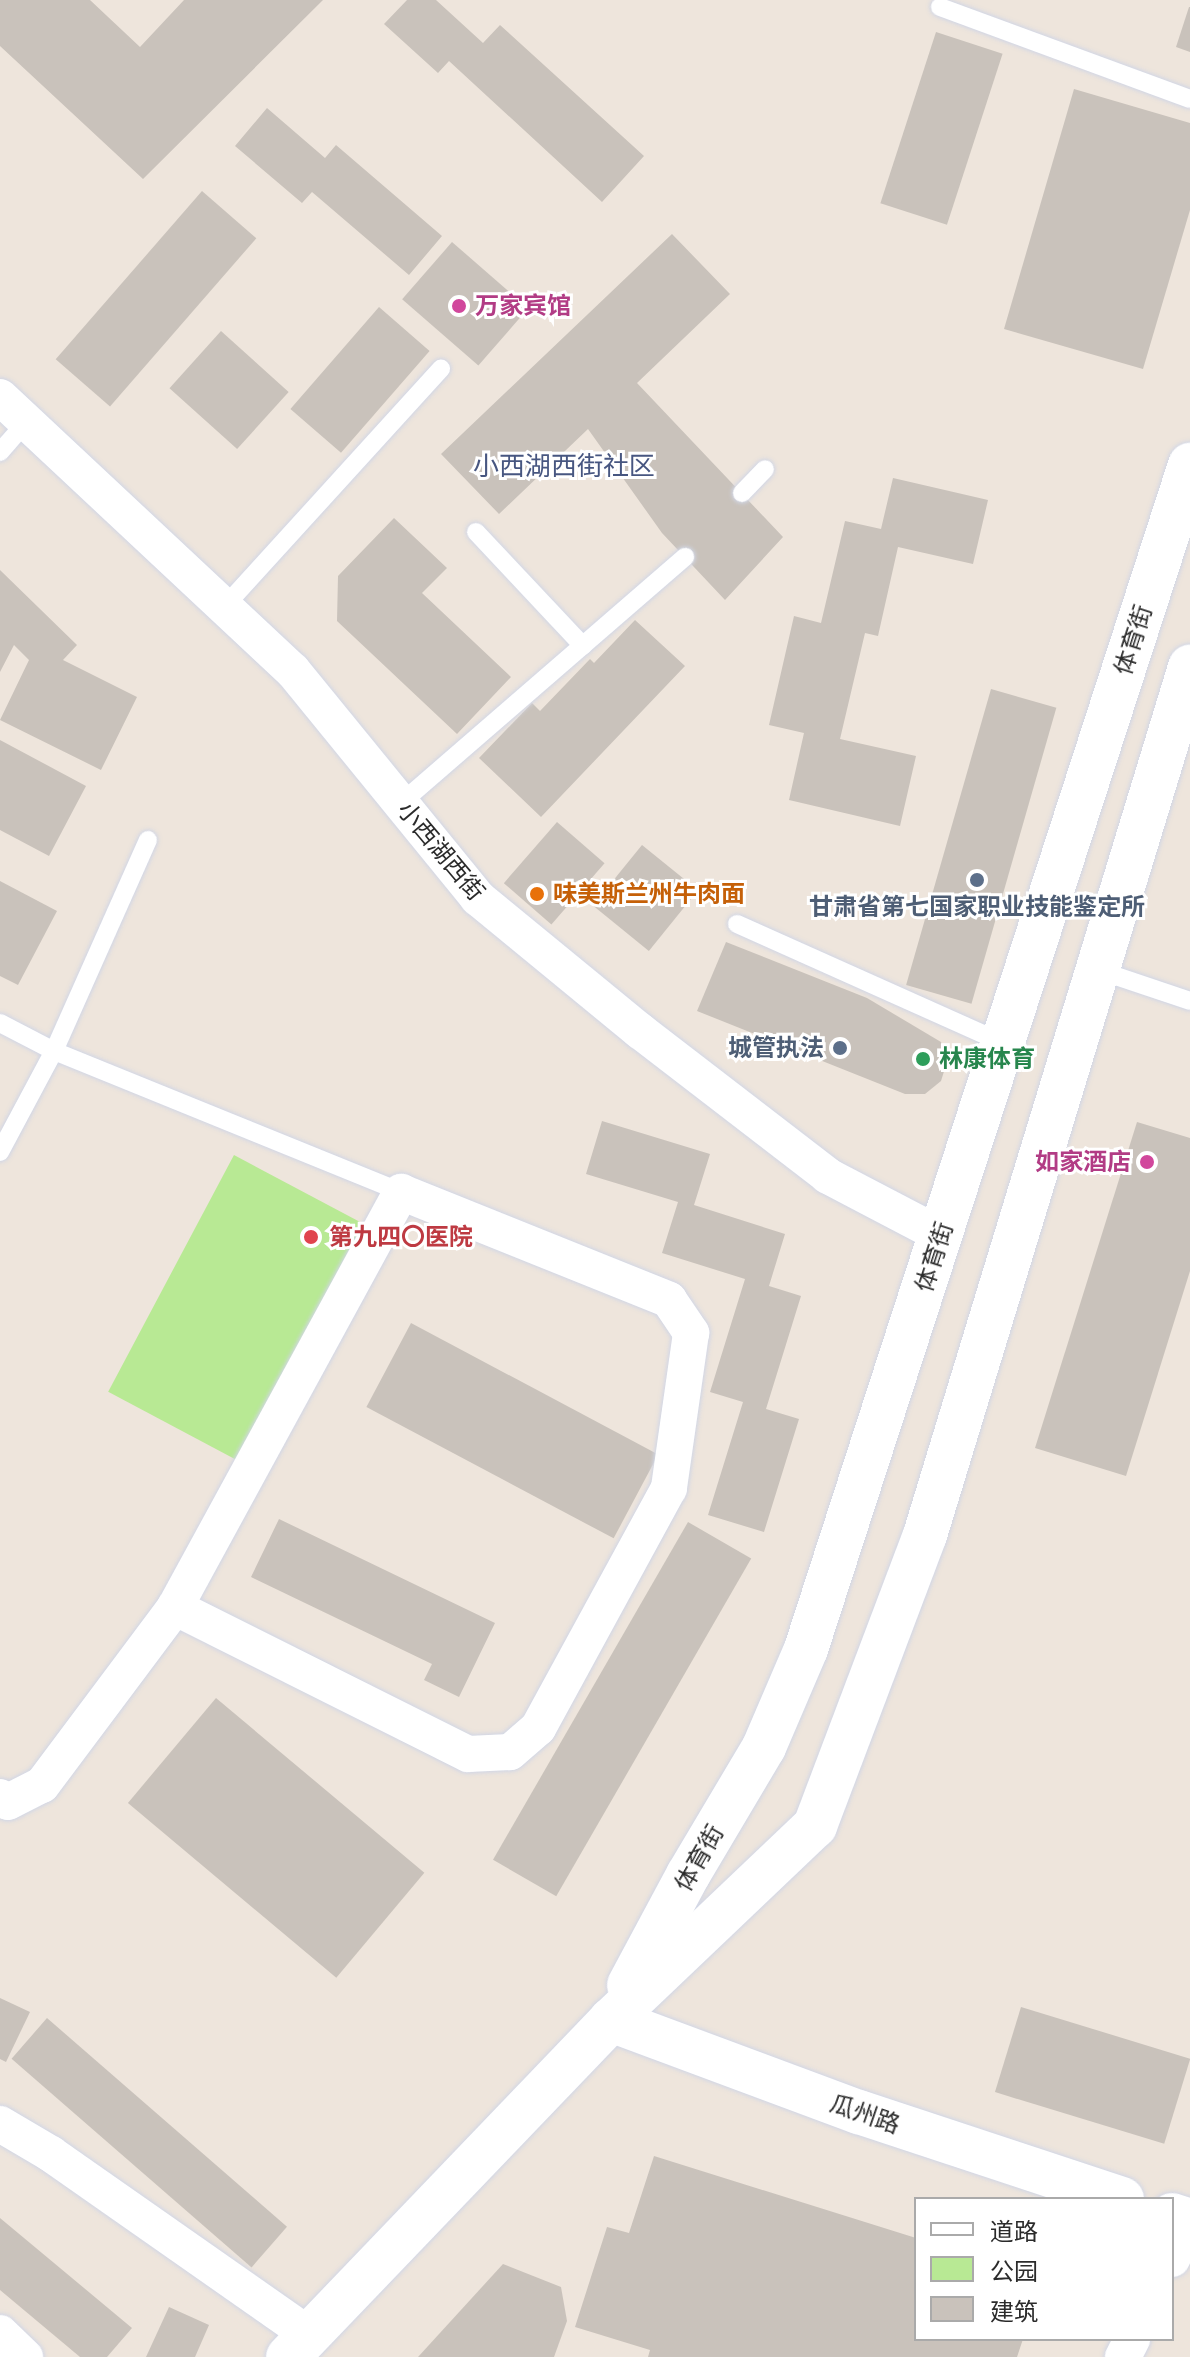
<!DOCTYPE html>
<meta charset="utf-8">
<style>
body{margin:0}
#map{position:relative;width:1190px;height:2357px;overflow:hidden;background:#eee5dc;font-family:"Public Sans","Noto Sans SC",sans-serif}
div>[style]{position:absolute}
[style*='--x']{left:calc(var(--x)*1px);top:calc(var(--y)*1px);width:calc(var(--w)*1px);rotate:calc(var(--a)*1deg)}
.green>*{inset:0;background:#b8e994;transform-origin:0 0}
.building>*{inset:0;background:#c9c2bb;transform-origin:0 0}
.roads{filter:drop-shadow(0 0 2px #d1d6e5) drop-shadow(0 0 2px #d1d6e5)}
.service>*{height:18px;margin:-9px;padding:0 9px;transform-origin:9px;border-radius:9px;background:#fff}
.minor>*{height:36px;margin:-18px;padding:0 18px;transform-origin:18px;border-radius:18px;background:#fff}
.tertiary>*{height:44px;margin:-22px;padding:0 22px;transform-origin:22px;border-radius:22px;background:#fff}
.dots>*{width:22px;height:22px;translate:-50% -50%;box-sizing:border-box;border:4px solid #fff;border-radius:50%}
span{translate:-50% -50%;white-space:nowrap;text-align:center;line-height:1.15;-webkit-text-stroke:6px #fff;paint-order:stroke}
.hotel-label{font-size:24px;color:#b23c85;font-weight:700}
.left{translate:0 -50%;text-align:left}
.right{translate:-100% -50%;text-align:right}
.street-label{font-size:24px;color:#2b2b2b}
.food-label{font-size:24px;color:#c56008;font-weight:700}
.service-label{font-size:24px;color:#4e5e75;font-weight:700}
.leisure-label{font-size:24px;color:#27864d;font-weight:700}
.health-label{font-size:24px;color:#be3a42;font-weight:700}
.neighbourhood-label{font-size:26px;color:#475680}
.legend{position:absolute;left:914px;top:2197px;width:260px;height:144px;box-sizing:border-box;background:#fff;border:2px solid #aaa;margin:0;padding:10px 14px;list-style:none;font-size:24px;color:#2b2b2b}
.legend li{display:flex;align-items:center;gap:16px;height:40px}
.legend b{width:40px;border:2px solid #aaa}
</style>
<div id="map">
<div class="green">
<div style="left:234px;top:1155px;width:146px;height:268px;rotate:28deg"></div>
</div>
<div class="building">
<div style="clip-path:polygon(0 0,90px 0,140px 47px,184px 0,323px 0,143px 179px,0 46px)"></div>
<div style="clip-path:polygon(407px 0,436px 0,483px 43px,500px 25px,644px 156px,602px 202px,449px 61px,438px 73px,384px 24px)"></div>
<div style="clip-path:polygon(1189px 7px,1190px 7px,1190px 52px,1176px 47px)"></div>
<div style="left:936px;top:32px;width:70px;height:180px;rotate:18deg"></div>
<div style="clip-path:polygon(1074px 89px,1190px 123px,1190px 210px,1143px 369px,1004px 329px)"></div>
<div style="clip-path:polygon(267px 108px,325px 158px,336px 145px,442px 236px,409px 275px,312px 192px,302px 203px,235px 146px)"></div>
<div style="left:202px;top:191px;width:72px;height:223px;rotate:41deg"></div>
<div style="clip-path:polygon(672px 234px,730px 294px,637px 383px,783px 537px,725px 600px,662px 533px,588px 429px,499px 514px,441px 454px)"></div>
<div style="left:452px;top:242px;width:101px;height:76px;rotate:41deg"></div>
<div style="left:379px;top:307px;width:67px;height:135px;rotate:41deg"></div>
<div style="left:221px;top:331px;width:91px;height:77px;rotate:42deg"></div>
<div style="clip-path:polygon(893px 478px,988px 500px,973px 564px,898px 547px,878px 636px,865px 633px,840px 739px,916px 756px,900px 826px,789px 800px,804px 733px,769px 725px,794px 616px,821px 623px,845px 521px,881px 529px)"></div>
<div style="clip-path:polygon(394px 518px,447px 568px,422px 593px,511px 677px,457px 734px,337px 621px,338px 576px)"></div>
<div style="clip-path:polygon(0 570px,77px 645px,63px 660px,137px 697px,101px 770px,0 720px,29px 660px,14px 645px,0 672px)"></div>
<div style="clip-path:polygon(635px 620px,685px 666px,541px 817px,479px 758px,532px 703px,540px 711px,590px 659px,594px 663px)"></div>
<div style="left:991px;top:689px;width:68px;height:308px;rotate:16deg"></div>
<div style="clip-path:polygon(0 740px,86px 786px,49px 856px,0 830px)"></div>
<div style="left:557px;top:822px;width:63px;height:81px;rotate:41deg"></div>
<div style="left:642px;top:845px;width:72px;height:78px;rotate:39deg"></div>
<div style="clip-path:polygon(0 881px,57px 911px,18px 985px,0 976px)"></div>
<div style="clip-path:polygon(726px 942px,867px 998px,941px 1042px,947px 1062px,941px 1081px,925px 1094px,905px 1094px,697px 1011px)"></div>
<div style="clip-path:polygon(602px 1121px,710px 1154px,694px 1205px,785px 1234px,769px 1286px,801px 1296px,766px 1409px,799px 1419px,764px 1532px,708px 1515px,743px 1402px,710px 1392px,745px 1279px,662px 1253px,678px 1202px,586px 1174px)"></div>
<div style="clip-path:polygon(1137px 1122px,1190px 1138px,1190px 1271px,1126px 1476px,1035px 1448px)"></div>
<div style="left:411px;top:1323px;width:280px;height:95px;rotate:28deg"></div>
<div style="clip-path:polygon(279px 1519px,495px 1623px,459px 1697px,424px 1680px,432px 1664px,251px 1577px)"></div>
<div style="left:688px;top:1522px;width:73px;height:390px;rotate:30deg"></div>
<div style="left:216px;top:1698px;width:272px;height:137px;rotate:40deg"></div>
<div style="clip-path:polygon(0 1998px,30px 2012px,6px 2062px,0 2059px)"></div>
<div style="left:1021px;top:2007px;width:177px;height:89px;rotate:17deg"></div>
<div style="left:47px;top:2018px;width:318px;height:54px;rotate:41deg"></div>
<div style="clip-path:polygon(654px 2156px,916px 2238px,916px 2339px,1023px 2339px,1017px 2357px,648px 2357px,650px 2350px,575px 2327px,607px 2227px,629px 2233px)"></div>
<div style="clip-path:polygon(0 2218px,132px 2328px,107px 2357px,80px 2357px,0 2290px)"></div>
<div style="clip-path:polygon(503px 2264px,561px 2287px,567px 2321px,554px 2357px,418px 2357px)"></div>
<div style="clip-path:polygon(169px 2307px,209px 2325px,195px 2357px,146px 2357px)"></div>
</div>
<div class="roads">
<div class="service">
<div style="--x:940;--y:7;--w:266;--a:20.2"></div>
<div style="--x:0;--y:452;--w:43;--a:-48.8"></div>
<div style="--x:742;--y:493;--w:33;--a:-46"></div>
<div style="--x:476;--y:532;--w:156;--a:46.8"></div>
<div style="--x:225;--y:606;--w:321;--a:-47.7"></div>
<div style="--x:401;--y:803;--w:376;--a:-40.9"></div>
<div style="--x:737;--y:924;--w:291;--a:24.1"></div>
<div style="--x:1098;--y:970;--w:97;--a:18.6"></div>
<div style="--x:0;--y:1023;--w:61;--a:27.4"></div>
<div style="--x:54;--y:1051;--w:375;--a:22.1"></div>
<div style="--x:0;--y:1152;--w:115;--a:-61.9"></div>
<div style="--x:54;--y:1051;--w:231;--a:-66"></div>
</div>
<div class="minor">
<div style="--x:0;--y:397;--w:401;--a:43.1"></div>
<div style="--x:293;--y:671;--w:293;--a:50.8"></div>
<div style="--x:478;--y:898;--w:210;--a:39.4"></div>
<div style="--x:640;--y:1031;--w:237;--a:37.6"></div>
<div style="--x:828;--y:1176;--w:127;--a:27.6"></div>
<div style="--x:0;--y:1797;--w:9;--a:32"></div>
<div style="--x:8;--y:1802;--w:38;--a:-27"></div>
<div style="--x:42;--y:1785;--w:222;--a:-53.2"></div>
<div style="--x:175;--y:1607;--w:473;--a:-61.4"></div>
<div style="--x:401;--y:1192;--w:289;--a:21.9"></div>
<div style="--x:669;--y:1300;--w:40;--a:56"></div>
<div style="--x:691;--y:1333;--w:157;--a:98.1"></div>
<div style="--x:669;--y:1488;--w:273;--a:118.6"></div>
<div style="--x:538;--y:1728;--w:37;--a:139"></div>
<div style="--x:510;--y:1752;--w:42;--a:177.3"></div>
<div style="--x:468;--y:1754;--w:328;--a:-153.4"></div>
<div style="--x:0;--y:2124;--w:59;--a:30.5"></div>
<div style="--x:51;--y:2154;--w:314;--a:35"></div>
<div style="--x:1172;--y:2259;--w:40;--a:-63.4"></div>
<div style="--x:0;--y:2333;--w:35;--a:44"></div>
<div style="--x:1123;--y:2357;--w:20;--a:-63"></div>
</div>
<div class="tertiary">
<div style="--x:629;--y:1985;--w:125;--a:-61.8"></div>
<div style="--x:688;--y:1875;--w:149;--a:-59.3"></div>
<div style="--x:764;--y:1747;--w:107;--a:-66.8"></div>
<div style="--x:806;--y:1649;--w:1245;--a:-72.03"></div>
<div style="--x:611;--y:2020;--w:265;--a:20.4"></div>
<div style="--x:859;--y:2112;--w:277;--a:18.3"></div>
<div style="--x:1172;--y:2215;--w:19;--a:18"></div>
<div style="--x:288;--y:2357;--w:467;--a:-46.2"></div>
<div style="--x:611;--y:2020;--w:282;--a:-43.6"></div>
<div style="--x:815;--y:1826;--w:311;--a:-69.3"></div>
<div style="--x:925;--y:1535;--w:908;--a:-73.02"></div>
</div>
</div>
<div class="dots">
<div style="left:459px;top:306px;background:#d1479c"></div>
<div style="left:977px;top:880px;background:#5c6f8a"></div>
<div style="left:537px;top:894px;background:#e8710a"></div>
<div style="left:840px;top:1048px;background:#5c6f8a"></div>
<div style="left:923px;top:1059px;background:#2e9e5b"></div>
<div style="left:1147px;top:1162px;background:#d1479c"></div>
<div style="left:311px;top:1237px;background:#e0444e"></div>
</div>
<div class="hotel-label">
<span class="left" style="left:475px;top:306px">万家宾馆</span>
<span class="right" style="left:1131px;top:1162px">如家酒店</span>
</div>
<div class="street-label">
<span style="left:1133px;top:640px;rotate:-72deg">体育街</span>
<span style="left:441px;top:851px;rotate:50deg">小西湖西街</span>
<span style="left:934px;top:1257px;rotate:-72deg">体育街</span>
<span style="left:699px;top:1858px;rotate:-60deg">体育街</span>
<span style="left:865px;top:2114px;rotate:19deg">瓜州路</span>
</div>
<div class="food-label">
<span class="left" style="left:553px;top:894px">味美斯兰州牛肉面</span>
</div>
<div class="service-label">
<span style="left:977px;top:907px">甘肃省第七国家职业技能鉴定所</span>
<span class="right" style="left:824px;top:1048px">城管执法</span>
</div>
<div class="leisure-label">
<span class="left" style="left:939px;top:1059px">林康体育</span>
</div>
<div class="health-label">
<span class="left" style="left:329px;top:1237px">第九四〇医院</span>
</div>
<div class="neighbourhood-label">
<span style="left:564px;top:466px">小西湖西街社区</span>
</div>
<ul class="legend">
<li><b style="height:10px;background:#fff"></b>道路</li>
<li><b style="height:22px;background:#b8e994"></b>公园</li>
<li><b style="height:22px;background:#c9c2bb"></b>建筑</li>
</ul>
</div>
